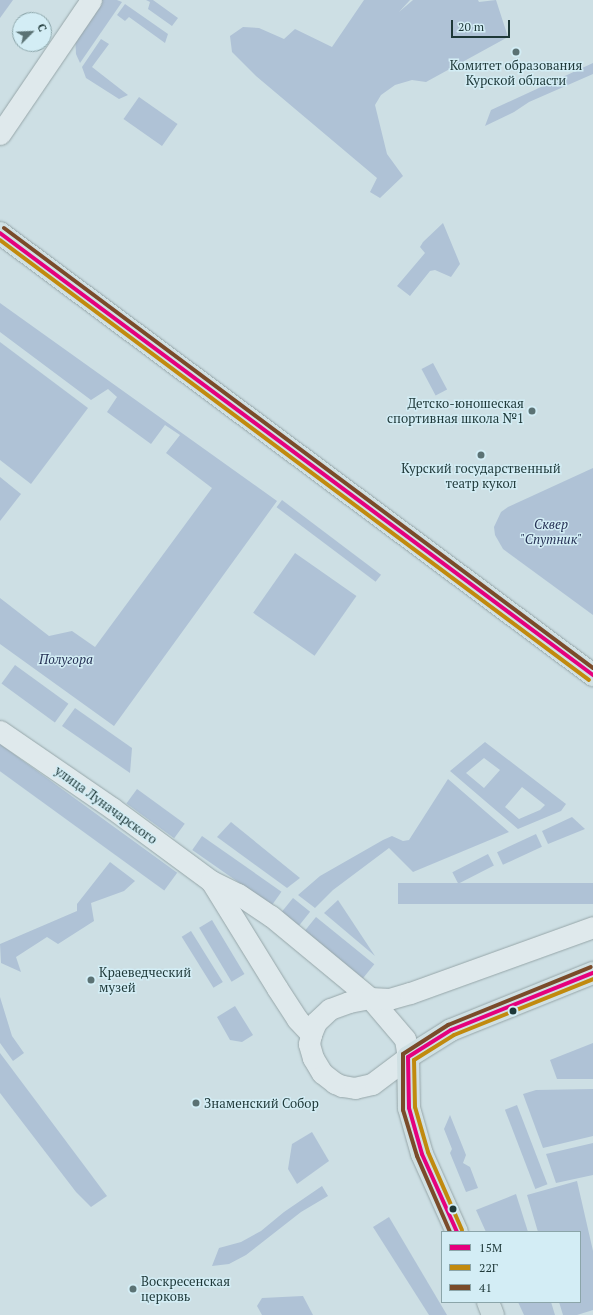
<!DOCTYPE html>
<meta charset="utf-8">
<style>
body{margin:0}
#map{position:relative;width:593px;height:1315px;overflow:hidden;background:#cddfe4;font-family:"PT Serif",serif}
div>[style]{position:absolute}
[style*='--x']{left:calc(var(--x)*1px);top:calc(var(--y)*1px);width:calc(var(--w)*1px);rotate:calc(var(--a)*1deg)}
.green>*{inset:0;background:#afc2d6;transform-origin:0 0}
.roads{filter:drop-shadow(0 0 1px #96a6a9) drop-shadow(0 0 1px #96a6a9)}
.street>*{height:21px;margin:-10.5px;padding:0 10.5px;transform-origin:10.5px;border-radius:10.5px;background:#dfe9ec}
.primary>*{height:22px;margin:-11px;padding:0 11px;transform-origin:11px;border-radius:11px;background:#d0e0e3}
.bus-1>*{height:4px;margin:-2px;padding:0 2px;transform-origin:2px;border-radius:2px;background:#e5007d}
.bus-2>*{height:4px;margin:-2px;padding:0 2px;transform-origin:2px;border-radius:2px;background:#c18a0e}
.bus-3>*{height:4px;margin:-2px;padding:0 2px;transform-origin:2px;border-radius:2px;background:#7a4b2a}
.dots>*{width:11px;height:11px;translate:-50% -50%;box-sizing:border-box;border:2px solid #d3edf5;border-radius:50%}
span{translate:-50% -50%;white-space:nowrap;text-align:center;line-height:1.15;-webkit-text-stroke:3px #d3edf5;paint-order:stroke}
.poi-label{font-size:13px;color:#1e3838}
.right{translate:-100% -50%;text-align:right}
.left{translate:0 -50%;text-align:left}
.park-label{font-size:13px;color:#253054;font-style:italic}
.street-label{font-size:13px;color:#1e3838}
.legend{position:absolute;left:441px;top:1231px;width:140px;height:72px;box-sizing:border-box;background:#d3edf5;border:1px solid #8ba5a9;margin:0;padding:5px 7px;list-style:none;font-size:12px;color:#1e3838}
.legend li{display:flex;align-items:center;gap:8px;height:20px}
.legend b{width:20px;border:1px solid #8ba5a9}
.north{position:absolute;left:12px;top:12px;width:40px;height:40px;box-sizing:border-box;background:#d3edf5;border:1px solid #8ba5a9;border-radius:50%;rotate:66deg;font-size:11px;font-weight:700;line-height:16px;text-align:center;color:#1e3838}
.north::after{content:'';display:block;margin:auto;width:14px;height:18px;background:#5b7274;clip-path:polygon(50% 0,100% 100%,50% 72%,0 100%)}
.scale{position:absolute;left:451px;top:20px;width:59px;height:18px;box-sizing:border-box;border:2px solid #1e3838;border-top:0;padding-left:5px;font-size:12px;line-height:14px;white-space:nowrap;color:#1e3838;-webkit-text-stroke:3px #d3edf5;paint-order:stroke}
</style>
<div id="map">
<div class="green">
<div style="clip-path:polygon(0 0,13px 0,0 18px)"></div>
<div style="clip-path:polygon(100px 0,117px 0,122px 2px,80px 63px,76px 54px,75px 34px)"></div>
<div style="clip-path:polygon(146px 0,153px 0,178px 18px,172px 26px,148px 9px,150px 2px)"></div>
<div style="clip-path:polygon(364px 0,410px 0,399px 12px,413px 0,478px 0,479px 2px,496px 0,508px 37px,426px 82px,412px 80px,395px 85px,381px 95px,375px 105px,387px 154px,403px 176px,380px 198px,370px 192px,377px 178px,256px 76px,232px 52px,230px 36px,243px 27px,259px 28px,284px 39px,295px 29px,332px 47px)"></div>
<div style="clip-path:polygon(125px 4px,168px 34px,165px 43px,129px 17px,125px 21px,117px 15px)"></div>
<div style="clip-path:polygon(101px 39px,109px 44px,92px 67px,128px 95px,119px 99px,86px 78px,82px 67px)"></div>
<div style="clip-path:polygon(593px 63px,593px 74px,529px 102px,514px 112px,485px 126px,491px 110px)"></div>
<div style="left:139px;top:97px;width:47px;height:27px;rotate:35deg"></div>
<div style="clip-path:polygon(443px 223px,460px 264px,451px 277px,435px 270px,430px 271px,410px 296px,397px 286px,425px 253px,420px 247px,423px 242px)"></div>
<div style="clip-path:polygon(0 303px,277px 501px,114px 726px,0 644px,0 598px,49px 636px,72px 631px,95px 647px,212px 488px,166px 453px,180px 435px,165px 425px,151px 444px,107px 412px,117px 397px,108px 389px,91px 400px,0 332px)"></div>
<div style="clip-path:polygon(0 342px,88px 408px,31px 484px,0 460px)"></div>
<div style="left:433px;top:363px;width:30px;height:13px;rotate:62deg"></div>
<div style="clip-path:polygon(593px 468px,593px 615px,503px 549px,495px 535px,494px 527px,501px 512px,508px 507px)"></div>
<div style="clip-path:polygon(0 477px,21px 494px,0 521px)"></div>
<div style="left:282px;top:500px;width:124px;height:9px;rotate:37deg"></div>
<div style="left:295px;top:553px;width:75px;height:73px;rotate:35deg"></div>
<div style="left:15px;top:665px;width:66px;height:23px;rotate:36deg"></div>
<div style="clip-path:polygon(75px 708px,132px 748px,130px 773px,62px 726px)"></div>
<div style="clip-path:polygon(evenodd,485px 742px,566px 804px,561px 811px,518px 829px,450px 771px,485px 742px,484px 758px,500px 770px,484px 788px,466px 773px,484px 758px,485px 742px,522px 787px,545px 805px,540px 810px,519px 819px,505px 807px,522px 787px)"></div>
<div style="left:0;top:744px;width:219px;height:22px;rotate:36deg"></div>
<div style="clip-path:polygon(448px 779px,509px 832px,413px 872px,389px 848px,333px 890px,315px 908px,298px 895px,320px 876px,383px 840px,392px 836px,403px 841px,409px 840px)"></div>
<div style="left:137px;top:789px;width:59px;height:18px;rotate:36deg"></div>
<div style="clip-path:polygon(572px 817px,585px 829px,548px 844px,542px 831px)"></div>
<div style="clip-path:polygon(231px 822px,300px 878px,287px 888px,217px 837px)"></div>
<div style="left:536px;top:834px;width:14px;height:43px;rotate:65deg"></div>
<div style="left:202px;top:836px;width:97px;height:17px;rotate:35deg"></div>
<div style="left:488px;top:854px;width:13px;height:40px;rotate:63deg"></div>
<div style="clip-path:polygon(110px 862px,135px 881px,124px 891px,91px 903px,94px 921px,58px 944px,47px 937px,16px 957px,21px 972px,1px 963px,0 944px,77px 911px,77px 904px)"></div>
<div style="left:593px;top:883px;width:21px;height:195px;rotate:90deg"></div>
<div style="left:293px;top:898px;width:22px;height:20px;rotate:39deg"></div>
<div style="clip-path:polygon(338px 900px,375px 956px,324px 913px)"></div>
<div style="left:316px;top:917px;width:75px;height:18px;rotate:39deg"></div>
<div style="left:212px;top:920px;width:63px;height:15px;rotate:59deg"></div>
<div style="left:191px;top:931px;width:60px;height:11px;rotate:58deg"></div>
<div style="clip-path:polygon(0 997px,12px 1036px,24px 1053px,13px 1061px,0 1043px)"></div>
<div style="clip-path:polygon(235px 1006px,253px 1035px,242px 1042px,230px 1040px,217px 1017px)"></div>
<div style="clip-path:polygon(593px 1043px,593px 1079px,557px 1079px,550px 1060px)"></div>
<div style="clip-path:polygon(0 1053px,107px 1196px,91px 1207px,76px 1192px,0 1093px)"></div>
<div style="clip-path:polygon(593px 1089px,593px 1136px,543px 1148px,523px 1094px,536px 1090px)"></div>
<div style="left:517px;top:1105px;width:85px;height:13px;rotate:69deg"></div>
<div style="clip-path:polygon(450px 1115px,466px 1155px,463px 1163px,470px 1167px,478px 1188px,466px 1192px,450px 1153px,452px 1149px,444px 1129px)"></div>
<div style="clip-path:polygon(312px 1132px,329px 1161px,297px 1184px,288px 1169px,292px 1144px)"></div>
<div style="clip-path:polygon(593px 1143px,593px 1175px,556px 1183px,546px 1154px)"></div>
<div style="clip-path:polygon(577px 1181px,593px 1251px,593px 1310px,577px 1315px,563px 1315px,559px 1302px,580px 1302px,580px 1232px,538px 1232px,527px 1195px)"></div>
<div style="clip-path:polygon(322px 1186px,328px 1196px,301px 1212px,246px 1255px,229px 1264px,212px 1266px,219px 1248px,241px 1242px,261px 1231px,284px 1212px)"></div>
<div style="clip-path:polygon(516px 1194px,528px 1232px,486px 1232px,476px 1210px)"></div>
<div style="clip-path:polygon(389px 1217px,447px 1315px,429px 1315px,373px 1227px)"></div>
<div style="clip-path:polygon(303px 1296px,313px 1315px,262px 1315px,257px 1306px,262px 1298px)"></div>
<div style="clip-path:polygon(518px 1302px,551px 1302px,555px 1315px,524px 1315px)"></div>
</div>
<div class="roads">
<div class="street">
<div style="--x:0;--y:134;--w:162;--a:-55.8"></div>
<div style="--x:0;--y:731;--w:136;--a:34.5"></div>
<div style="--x:112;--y:808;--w:123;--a:36.4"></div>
<div style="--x:211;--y:881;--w:30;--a:26"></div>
<div style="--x:238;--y:894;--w:40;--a:34"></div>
<div style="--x:271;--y:916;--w:129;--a:39.6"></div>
<div style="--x:370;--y:998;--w:54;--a:49.5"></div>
<div style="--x:405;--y:1039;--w:18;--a:81"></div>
<div style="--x:408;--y:1057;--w:45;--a:143.1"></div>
<div style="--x:372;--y:1084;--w:17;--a:167"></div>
<div style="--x:355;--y:1088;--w:13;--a:-171"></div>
<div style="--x:342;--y:1086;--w:8;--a:-157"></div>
<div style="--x:335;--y:1083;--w:16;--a:-142"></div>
<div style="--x:322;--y:1073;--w:17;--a:-121"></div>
<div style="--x:313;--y:1058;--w:15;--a:-106"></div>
<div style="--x:309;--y:1044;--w:10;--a:-79"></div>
<div style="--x:311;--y:1034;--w:13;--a:-67"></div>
<div style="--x:316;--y:1022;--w:19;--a:-43"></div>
<div style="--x:330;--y:1009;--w:20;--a:-20"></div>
<div style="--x:349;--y:1002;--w:21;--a:-11"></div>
<div style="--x:370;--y:998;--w:19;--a:3"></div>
<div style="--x:389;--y:999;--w:22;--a:-16"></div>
<div style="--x:410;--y:993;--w:195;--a:-19.8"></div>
<div style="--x:211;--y:881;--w:126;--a:58.3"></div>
<div style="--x:277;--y:988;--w:37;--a:57"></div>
<div style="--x:297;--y:1019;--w:21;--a:47"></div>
</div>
<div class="primary">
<div style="--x:0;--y:233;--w:740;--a:36.7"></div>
<div style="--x:457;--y:1232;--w:85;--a:-114.2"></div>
<div style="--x:422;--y:1154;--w:48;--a:-105.8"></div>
<div style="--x:409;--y:1108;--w:51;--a:-91.1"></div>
<div style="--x:408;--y:1057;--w:51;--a:-32.1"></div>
<div style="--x:451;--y:1030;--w:153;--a:-21.9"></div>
<div style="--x:488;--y:1302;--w:14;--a:69"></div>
</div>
</div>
<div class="bus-1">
<div style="--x:0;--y:233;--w:740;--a:36.7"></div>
<div style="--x:457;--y:1232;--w:85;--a:-114.2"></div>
<div style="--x:422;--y:1154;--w:48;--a:-105.8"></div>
<div style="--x:409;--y:1108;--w:51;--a:-91.1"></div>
<div style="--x:408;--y:1057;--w:51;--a:-32.1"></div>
<div style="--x:451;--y:1030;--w:153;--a:-21.9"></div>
</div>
<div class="bus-2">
<div style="--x:0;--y:240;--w:735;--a:36.76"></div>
<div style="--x:462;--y:1230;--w:85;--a:-113.6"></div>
<div style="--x:428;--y:1152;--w:47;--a:-106.1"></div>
<div style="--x:415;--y:1107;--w:47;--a:-91.2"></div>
<div style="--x:414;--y:1060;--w:47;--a:-32"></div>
<div style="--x:454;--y:1035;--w:150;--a:-21.9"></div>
</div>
<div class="bus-3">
<div style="--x:4;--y:228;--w:735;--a:36.76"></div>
<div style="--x:450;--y:1232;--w:83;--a:-113.5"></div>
<div style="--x:417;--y:1156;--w:48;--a:-106.9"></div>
<div style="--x:403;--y:1110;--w:56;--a:-90"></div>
<div style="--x:403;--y:1054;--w:54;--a:-32.8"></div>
<div style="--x:448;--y:1025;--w:154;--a:-22.1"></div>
</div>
<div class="dots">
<div style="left:516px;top:52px;background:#5b7274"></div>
<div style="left:532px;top:411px;background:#5b7274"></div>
<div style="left:481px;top:455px;background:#5b7274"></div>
<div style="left:91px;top:980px;background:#5b7274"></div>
<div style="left:513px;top:1011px;background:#1e3838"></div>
<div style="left:196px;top:1103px;background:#5b7274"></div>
<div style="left:453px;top:1209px;background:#1e3838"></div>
<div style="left:133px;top:1289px;background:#5b7274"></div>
</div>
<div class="poi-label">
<span style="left:516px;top:73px">Комитет образования<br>Курской области</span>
<span class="right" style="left:524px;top:411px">Детско-юношеская<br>спортивная школа №1</span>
<span style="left:481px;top:476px">Курский государственный<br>театр кукол</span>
<span class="left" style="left:99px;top:980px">Краеведческий<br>музей</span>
<span class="left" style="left:204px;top:1103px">Знаменский Собор</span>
<span class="left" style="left:141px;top:1289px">Воскресенская<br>церковь</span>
</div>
<div class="park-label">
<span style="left:551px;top:532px">Сквер<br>"Спутник"</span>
<span style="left:66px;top:659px">Полугора</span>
</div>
<div class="street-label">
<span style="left:106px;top:805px;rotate:36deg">улица Луначарского</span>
</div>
<ul class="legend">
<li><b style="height:5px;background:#e5007d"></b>15М</li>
<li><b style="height:5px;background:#c18a0e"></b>22Г</li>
<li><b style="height:5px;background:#7a4b2a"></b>41</li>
</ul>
<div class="north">С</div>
<div class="scale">20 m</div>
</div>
